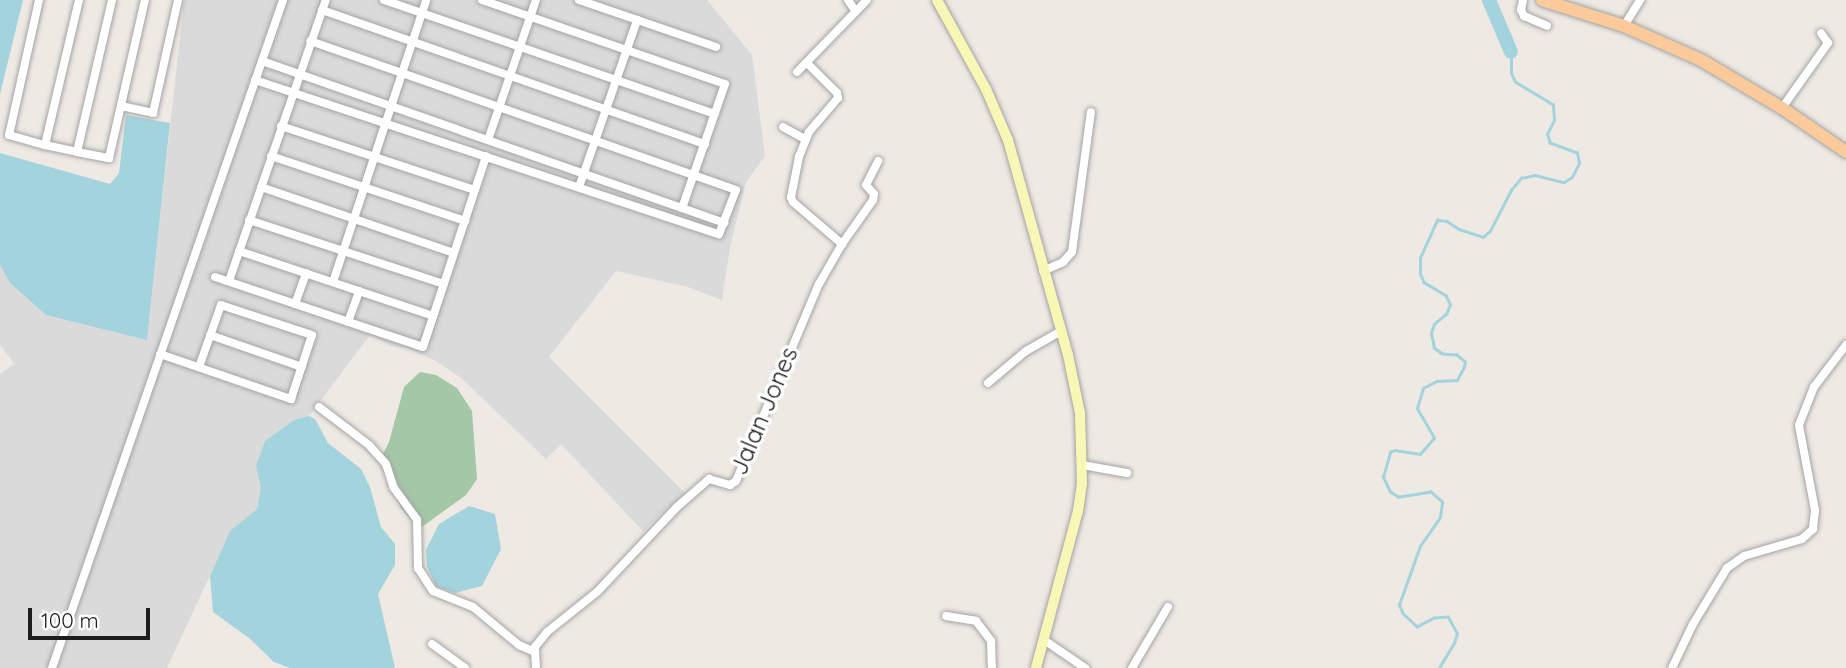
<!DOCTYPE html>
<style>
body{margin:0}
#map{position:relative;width:1846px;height:668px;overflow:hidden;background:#eee9e3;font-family:Quicksand,sans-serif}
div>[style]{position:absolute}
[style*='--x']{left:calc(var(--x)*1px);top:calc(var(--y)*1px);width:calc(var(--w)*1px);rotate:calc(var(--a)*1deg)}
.residential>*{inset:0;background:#dbdada}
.cemetery>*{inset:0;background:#a4c7a7}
.water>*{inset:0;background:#a3d3dc}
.stream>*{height:2.5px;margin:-1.25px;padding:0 1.25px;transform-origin:1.25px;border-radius:1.25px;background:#a3d3dc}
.river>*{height:14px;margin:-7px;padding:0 7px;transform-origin:7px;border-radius:7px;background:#a3d3dc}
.roads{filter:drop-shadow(0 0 2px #a4a4a4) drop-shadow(0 0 2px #a4a4a4)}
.street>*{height:8px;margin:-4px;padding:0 4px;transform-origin:4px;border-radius:4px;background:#fff}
.secondary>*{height:10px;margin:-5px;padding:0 5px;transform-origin:5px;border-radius:5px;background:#f9f7b6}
.primary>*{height:12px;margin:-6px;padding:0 6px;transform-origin:6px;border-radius:6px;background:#fbca9b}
span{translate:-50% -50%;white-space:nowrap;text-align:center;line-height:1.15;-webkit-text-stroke:7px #fff;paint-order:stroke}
.street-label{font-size:24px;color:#1d1d1d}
.scale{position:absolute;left:28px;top:608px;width:122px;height:32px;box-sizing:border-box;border:4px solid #1d1d1d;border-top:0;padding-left:9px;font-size:21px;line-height:24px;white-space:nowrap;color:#1d1d1d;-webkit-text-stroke:5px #fff;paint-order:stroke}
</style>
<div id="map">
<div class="residential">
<div style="clip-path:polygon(184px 0,707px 0,752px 55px,765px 156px,746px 182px,730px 247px,722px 300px,688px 287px,616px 271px,549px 357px,685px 493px,643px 531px,561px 444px,546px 459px,461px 378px,436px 361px,407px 348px,392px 346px,370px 335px,309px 416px,294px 420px,256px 466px,261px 488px,257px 509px,230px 532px,167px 668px,0 668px,0 374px,14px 364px,0 344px,0 265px,10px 283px,46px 315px,147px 339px)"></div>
</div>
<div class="cemetery">
<div style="clip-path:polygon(420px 372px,436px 375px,457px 388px,472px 411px,477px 479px,466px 495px,419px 529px,401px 508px,380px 460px,389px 442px,404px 387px)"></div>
</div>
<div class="water">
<div style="clip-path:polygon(0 0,23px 0,0 94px)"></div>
<div style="clip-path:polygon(126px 115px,170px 123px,147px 340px,46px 315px,10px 283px,0 265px,0 153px,110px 184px,119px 173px)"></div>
<div style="clip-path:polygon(309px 416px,315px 419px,328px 443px,361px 469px,370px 487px,381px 527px,395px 544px,395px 565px,378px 594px,395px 668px,290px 668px,274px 662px,249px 638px,213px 612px,210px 576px,230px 531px,257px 509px,261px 488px,256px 466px,265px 441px,294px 420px)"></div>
<div style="clip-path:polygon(469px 506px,495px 514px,501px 549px,482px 586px,455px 593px,436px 586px,427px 567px,426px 550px,439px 524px)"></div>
</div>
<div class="stream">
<div style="--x:1439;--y:668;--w:29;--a:-59"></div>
<div style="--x:1454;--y:643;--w:9;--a:-72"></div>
<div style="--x:1457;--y:634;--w:19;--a:-118"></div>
<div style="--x:1448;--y:617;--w:14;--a:176"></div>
<div style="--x:1434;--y:618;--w:19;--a:152"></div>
<div style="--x:1417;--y:627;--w:19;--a:-137"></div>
<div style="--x:1403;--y:614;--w:10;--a:-114"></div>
<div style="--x:1399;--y:605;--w:63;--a:-70.4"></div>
<div style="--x:1420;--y:546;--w:35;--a:-55"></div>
<div style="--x:1440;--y:517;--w:15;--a:-82"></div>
<div style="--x:1442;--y:502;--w:15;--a:-138"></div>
<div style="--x:1431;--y:492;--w:33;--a:171"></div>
<div style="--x:1398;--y:497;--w:9;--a:-148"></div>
<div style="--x:1390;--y:492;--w:17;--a:-115"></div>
<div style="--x:1383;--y:477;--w:26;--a:-74"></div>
<div style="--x:1390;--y:452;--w:5;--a:-22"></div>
<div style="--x:1395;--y:450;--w:25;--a:9"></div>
<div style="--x:1420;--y:454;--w:21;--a:-49"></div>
<div style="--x:1434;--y:438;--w:34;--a:-120"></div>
<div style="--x:1417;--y:408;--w:21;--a:-73"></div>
<div style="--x:1423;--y:388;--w:16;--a:-27"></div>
<div style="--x:1437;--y:381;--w:20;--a:-3"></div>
<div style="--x:1457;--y:380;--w:15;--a:-62"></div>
<div style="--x:1464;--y:367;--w:5;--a:-79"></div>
<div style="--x:1465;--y:362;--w:11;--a:-139"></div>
<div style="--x:1457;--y:355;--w:15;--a:-176"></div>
<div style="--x:1442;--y:354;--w:10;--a:-143"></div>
<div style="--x:1434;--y:348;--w:15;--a:-101"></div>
<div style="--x:1431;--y:333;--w:9;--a:-72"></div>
<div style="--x:1434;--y:324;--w:16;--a:-40"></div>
<div style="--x:1446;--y:314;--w:10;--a:-66"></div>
<div style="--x:1450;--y:305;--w:10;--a:-114"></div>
<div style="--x:1446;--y:296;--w:26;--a:-149"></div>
<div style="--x:1424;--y:283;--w:10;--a:-114"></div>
<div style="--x:1420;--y:274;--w:16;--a:-90"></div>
<div style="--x:1420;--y:258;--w:42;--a:-65.9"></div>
<div style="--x:1437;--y:220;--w:10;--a:6"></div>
<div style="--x:1447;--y:221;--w:14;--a:34"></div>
<div style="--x:1459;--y:229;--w:25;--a:18"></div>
<div style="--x:1483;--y:237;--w:9;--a:-41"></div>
<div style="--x:1490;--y:231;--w:46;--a:-62.9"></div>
<div style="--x:1511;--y:190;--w:16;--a:-50"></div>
<div style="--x:1521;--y:178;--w:14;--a:-12"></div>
<div style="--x:1535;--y:175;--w:30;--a:14"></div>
<div style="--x:1564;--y:182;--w:9;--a:-32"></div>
<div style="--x:1572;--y:177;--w:16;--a:-63"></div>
<div style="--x:1579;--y:163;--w:10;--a:-101"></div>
<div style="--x:1577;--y:153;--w:29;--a:-160"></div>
<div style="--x:1550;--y:143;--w:9;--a:-108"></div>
<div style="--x:1547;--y:134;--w:16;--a:-63"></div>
<div style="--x:1554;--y:120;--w:15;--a:-94"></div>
<div style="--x:1553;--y:105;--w:44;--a:-148.8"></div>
<div style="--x:1515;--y:82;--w:10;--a:-114"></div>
<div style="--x:1511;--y:73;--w:21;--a:-90"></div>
</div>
<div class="river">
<div style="--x:1489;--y:0;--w:56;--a:67.1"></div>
</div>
<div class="roads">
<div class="street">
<div style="--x:39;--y:0;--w:138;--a:102.5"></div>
<div style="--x:9;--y:135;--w:37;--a:16"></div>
<div style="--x:45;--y:145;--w:149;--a:-76.8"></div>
<div style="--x:384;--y:0;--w:350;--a:19"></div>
<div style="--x:482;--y:0;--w:257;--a:19.1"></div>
<div style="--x:725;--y:84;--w:131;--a:109.1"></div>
<div style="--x:579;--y:0;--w:145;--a:18.9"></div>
<div style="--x:848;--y:0;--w:14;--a:56"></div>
<div style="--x:1523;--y:0;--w:10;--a:101"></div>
<div style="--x:1521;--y:10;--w:7;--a:63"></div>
<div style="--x:1524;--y:16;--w:25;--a:23"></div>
<div style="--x:322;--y:10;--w:406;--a:19.3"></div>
<div style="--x:1624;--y:26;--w:31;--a:-58"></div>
<div style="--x:262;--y:61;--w:490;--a:19.3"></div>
<div style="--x:807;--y:63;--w:42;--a:45"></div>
<div style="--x:837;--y:93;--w:5;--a:79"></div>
<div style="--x:838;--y:98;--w:45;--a:130.5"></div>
<div style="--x:809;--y:132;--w:27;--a:112"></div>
<div style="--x:799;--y:157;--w:41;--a:101.3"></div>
<div style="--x:791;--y:197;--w:5;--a:68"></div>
<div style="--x:793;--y:202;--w:65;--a:40.6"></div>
<div style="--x:797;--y:72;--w:100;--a:-45.8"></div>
<div style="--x:255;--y:80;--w:489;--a:18.4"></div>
<div style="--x:719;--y:234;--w:47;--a:-68.9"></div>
<div style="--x:736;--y:190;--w:451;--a:-160.7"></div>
<div style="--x:121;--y:106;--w:33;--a:12"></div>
<div style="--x:153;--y:113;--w:116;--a:-77.5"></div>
<div style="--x:1782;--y:108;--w:80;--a:-54.7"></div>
<div style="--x:1828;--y:43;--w:12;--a:-125"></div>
<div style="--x:281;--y:126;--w:204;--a:18.3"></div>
<div style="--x:783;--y:127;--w:26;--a:29"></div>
<div style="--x:488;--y:140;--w:148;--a:-71.1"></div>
<div style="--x:45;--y:145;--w:33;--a:12"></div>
<div style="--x:77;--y:152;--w:156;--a:-77"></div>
<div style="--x:77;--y:152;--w:33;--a:11"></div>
<div style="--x:109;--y:158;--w:162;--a:-77.2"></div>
<div style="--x:271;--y:156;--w:205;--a:18.5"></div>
<div style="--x:261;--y:187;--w:204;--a:18.9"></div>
<div style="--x:579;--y:187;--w:177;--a:-70.8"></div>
<div style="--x:249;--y:220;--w:205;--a:18.2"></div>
<div style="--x:239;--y:251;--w:205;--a:18.5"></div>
<div style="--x:1043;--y:271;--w:22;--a:-24"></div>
<div style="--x:1063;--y:262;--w:13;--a:-48"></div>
<div style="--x:1072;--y:252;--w:141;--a:-82.3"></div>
<div style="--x:215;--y:277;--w:219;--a:18.6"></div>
<div style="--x:423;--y:347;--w:201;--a:-71.7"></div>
<div style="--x:229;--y:281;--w:297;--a:-71"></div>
<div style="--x:333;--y:282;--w:297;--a:-71.7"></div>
<div style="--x:295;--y:304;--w:33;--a:-70"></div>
<div style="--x:348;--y:322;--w:33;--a:-70"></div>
<div style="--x:210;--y:335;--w:97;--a:19.2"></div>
<div style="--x:160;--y:354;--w:139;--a:19"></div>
<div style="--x:291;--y:399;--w:67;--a:-71.8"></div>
<div style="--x:312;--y:335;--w:96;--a:-161.8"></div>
<div style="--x:221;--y:305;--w:66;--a:109.5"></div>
<div style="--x:988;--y:383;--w:50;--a:-40.1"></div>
<div style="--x:1026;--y:351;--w:40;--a:-29.7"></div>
<div style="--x:319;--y:407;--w:63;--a:37.2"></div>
<div style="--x:369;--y:445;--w:25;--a:48"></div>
<div style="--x:386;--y:464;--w:25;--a:72"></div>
<div style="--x:394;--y:488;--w:39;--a:54"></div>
<div style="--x:417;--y:520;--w:48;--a:88.8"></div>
<div style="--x:418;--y:568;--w:27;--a:57"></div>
<div style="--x:433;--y:591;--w:43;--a:21.8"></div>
<div style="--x:473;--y:607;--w:60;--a:39.6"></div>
<div style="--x:519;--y:645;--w:17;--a:24"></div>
<div style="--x:1082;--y:465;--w:46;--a:10.1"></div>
<div style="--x:946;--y:616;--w:30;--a:9"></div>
<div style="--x:976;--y:621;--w:25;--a:53"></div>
<div style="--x:991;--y:641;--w:27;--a:88"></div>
<div style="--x:1044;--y:640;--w:50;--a:34.3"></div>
<div style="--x:432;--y:644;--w:41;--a:36"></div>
<div style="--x:52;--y:668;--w:707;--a:-70.92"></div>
<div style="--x:536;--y:668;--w:21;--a:-93"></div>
<div style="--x:535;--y:647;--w:19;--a:-51"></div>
<div style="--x:547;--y:632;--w:65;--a:-38.8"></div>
<div style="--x:598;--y:591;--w:115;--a:-46.8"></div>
<div style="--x:677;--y:507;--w:43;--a:-41.2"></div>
<div style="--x:709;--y:479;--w:22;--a:16"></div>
<div style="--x:730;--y:485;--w:7;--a:-34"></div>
<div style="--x:736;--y:481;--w:214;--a:-67.2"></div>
<div style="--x:819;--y:284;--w:46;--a:-60.1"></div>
<div style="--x:842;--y:244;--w:54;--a:-54.8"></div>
<div style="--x:873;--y:200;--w:6;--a:-81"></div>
<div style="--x:874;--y:194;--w:12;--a:-132"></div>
<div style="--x:866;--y:185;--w:27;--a:-63"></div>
<div style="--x:1132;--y:668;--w:71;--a:-59.5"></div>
<div style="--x:1672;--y:668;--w:49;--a:-64.5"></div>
<div style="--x:1693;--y:624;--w:66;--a:-58.7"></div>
<div style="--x:1727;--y:568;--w:21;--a:-35"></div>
<div style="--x:1744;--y:556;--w:60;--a:-16.3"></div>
<div style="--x:1802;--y:539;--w:15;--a:-42"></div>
<div style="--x:1813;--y:529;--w:19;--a:-84"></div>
<div style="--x:1815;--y:510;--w:86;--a:-100.7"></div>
<div style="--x:1799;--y:425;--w:41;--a:-68.5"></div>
<div style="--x:1814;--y:387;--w:53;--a:-52.7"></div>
</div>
<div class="secondary">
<div style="--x:937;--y:0;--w:102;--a:61.2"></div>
<div style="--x:986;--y:89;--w:56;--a:66.7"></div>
<div style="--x:1008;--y:140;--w:223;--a:74.4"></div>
<div style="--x:1068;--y:355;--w:59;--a:78.3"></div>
<div style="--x:1080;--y:413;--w:70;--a:88.4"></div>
<div style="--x:1082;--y:483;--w:28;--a:98"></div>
<div style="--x:1078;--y:511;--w:163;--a:105"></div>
</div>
<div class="primary">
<div style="--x:1542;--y:0;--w:86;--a:17.6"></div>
<div style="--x:1624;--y:26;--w:84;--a:23.8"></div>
<div style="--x:1701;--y:60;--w:94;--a:30.7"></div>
<div style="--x:1782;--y:108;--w:78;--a:34.5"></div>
</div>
</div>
<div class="street-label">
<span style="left:764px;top:411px;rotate:-67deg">Jalan Jones</span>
</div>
<div class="scale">100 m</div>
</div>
